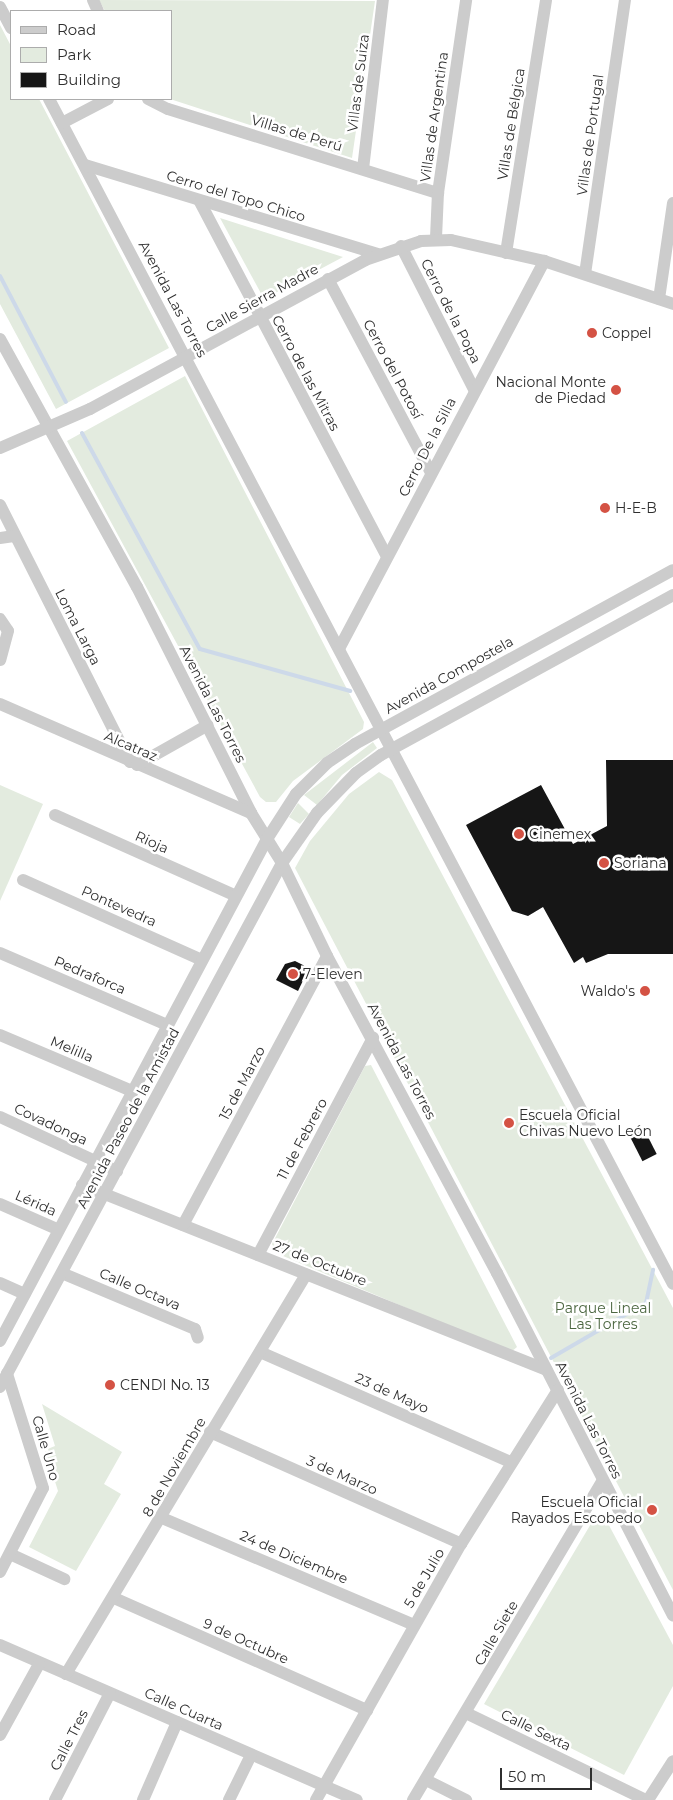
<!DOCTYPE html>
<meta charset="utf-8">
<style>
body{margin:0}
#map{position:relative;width:673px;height:1800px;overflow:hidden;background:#fff;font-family:Montserrat,sans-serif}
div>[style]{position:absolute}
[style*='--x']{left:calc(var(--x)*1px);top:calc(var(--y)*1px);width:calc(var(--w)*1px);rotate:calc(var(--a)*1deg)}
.green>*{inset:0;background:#e3ebdf}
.stream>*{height:4px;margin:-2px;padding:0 2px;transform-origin:2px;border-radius:2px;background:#cdd9e9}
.building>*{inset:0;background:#161616;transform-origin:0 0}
.minor>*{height:12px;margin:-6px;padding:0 6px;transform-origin:6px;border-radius:6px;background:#ccc}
.dots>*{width:14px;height:14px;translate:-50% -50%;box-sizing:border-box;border:2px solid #fff;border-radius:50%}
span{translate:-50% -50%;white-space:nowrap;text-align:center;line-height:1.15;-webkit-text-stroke:5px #fff;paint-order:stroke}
.street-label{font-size:14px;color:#2f2f2f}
.poi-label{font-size:14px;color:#2f2f2f}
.left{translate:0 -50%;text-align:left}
.right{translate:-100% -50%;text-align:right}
.park-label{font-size:14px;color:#4c6741}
.legend{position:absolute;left:10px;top:10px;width:162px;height:90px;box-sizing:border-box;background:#fff;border:1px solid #acacac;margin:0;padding:6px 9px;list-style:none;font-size:15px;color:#2f2f2f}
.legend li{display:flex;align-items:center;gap:10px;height:25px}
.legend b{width:25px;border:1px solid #acacac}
.scale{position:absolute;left:500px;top:1768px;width:92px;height:22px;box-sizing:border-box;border:2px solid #2f2f2f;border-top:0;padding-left:6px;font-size:15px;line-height:18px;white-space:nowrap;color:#2f2f2f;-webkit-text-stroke:4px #fff;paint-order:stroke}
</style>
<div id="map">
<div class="green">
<div style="clip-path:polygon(99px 0,375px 1px,352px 158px,170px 99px,171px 11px,105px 11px)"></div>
<div style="clip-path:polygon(0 25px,11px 46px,11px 99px,39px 99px,169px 348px,56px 409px,0 304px)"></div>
<div style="clip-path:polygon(220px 218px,343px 257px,264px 299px)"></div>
<div style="clip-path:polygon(185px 376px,364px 722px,363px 729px,293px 781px,276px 802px,266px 802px,260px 797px,67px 441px)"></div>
<div style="clip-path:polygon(373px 742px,377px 748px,342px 775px,317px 805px,304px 795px)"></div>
<div style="clip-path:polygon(379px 772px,392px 780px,673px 1308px,673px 1590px,295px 868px,310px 841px,349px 794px)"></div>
<div style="clip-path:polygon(0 785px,43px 804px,0 901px)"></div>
<div style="clip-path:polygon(298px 803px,309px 814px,300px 824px,289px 817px)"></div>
<div style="clip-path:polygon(371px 1065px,517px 1347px,511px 1352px,276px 1253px,272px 1244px,365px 1066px)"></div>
<div style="clip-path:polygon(42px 1404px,122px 1452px,104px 1484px,121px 1494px,76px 1571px,29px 1547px,58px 1491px,45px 1450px,55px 1446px)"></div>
<div style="clip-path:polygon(604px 1516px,673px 1645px,673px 1686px,624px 1775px,484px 1704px,595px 1517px)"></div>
</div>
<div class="stream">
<div style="--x:0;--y:276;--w:142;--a:62.4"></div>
<div style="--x:82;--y:433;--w:246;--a:61.4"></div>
<div style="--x:200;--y:649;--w:156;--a:15.6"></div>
<div style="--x:551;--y:1358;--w:110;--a:-30.1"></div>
<div style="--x:646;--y:1303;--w:34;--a:-78"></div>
</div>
<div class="building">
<div style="clip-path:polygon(606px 760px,673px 760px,673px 954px,608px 954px,586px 963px,583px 957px,574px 963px,543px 907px,528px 916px,512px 911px,466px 825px,541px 785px,573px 844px,607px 826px)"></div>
<div style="clip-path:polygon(295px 961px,309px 968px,298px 991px,276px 980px,285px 964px)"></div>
<div style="left:644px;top:1129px;width:28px;height:16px;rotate:63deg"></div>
</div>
<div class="minor">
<div style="--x:93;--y:0;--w:12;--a:66"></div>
<div style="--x:0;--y:7;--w:24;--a:62"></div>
<div style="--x:49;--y:99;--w:1339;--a:62.23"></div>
<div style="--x:148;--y:99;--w:22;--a:27"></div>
<div style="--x:168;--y:109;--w:283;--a:17.3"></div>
<div style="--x:62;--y:123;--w:52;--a:-27.6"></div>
<div style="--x:85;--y:165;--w:306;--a:16.9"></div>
<div style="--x:363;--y:169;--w:170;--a:-83.3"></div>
<div style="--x:200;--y:202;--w:401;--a:62.2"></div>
<div style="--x:436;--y:238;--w:45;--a:-87.5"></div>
<div style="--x:438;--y:193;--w:195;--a:-81.7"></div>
<div style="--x:401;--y:246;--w:161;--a:63"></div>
<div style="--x:506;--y:253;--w:256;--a:-81"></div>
<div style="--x:585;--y:274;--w:277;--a:-81.7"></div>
<div style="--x:328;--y:279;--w:220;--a:62"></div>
<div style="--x:659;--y:299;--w:97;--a:-81.7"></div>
<div style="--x:0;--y:339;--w:283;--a:61.1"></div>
<div style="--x:137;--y:587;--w:253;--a:63.2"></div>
<div style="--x:251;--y:813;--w:59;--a:58.2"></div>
<div style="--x:282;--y:863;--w:103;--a:64.2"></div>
<div style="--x:327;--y:956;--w:360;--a:61.8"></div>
<div style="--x:497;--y:1273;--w:385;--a:62.8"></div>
<div style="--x:0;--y:448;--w:98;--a:-23.4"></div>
<div style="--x:90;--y:409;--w:313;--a:-28.4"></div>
<div style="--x:365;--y:260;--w:59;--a:-18.7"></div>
<div style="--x:421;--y:241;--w:30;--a:-2"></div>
<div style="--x:451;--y:240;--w:95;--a:12.7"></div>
<div style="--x:544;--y:261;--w:136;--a:18.4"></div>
<div style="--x:0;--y:505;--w:288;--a:63.2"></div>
<div style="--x:0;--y:538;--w:14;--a:-8"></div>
<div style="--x:0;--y:619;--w:14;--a:56"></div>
<div style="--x:8;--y:631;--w:30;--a:105"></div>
<div style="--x:340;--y:647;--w:437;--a:-62.1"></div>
<div style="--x:0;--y:704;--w:274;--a:23.5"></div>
<div style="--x:137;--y:765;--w:81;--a:-29.4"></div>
<div style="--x:55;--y:815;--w:198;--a:24.1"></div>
<div style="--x:23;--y:880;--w:196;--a:24.1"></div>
<div style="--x:0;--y:953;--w:182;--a:23.3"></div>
<div style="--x:0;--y:1035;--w:143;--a:23"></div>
<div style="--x:0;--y:1117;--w:129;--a:24.8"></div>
<div style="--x:82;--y:1185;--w:500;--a:21.7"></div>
<div style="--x:0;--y:1204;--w:64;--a:23.8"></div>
<div style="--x:183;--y:1225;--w:305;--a:-61.8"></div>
<div style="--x:258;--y:1255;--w:246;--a:-62.1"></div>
<div style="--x:64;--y:1274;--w:142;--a:22.8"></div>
<div style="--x:195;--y:1329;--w:9;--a:72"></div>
<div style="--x:0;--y:1283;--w:27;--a:24"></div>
<div style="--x:0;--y:1341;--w:569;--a:-61.99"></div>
<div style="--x:267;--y:839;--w:54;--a:-57.2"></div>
<div style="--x:296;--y:794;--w:44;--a:-45"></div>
<div style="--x:327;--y:763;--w:34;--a:-34"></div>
<div style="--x:355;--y:744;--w:362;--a:-28.7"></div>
<div style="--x:260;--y:1352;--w:274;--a:23.7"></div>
<div style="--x:0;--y:1387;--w:595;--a:-61.71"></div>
<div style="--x:282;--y:863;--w:61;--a:-55"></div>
<div style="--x:317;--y:813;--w:56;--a:-45.7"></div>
<div style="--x:356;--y:773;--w:31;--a:-36"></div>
<div style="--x:381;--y:755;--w:333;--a:-28.7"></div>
<div style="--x:210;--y:1432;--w:275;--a:24"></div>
<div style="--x:162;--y:1518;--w:274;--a:23"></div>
<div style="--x:10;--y:1554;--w:60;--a:24.8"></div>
<div style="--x:0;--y:1572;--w:94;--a:-62.9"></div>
<div style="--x:43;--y:1488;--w:120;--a:-107.5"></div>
<div style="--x:114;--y:1598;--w:277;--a:23.9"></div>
<div style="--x:0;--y:1645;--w:389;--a:23.5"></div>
<div style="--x:66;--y:1674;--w:466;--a:-59"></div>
<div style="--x:466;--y:1713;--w:200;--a:25.8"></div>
<div style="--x:0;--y:1735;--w:81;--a:-61.2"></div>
<div style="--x:426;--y:1780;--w:45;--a:26.6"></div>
<div style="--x:55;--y:1800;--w:120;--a:-62.8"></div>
<div style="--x:143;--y:1800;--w:85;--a:-66.4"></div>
<div style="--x:229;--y:1800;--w:50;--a:-63.9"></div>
<div style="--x:316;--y:1800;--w:294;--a:-60.5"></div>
<div style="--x:461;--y:1544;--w:182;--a:-57.8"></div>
<div style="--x:413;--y:1800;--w:372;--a:-59.3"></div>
<div style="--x:648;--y:1800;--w:46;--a:-57.3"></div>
</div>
<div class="dots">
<div style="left:592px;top:333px;background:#d45244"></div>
<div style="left:616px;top:390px;background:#d45244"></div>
<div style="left:605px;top:508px;background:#d45244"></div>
<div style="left:519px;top:834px;background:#d45244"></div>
<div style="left:604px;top:863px;background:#d45244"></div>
<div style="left:293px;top:974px;background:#d45244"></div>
<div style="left:645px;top:991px;background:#d45244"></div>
<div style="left:509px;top:1123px;background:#d45244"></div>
<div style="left:110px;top:1385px;background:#d45244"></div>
<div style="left:652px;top:1510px;background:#d45244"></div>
</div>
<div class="street-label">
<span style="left:358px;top:83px;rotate:-83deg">Villas de Suiza</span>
<span style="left:434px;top:117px;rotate:-82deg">Villas de Argentina</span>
<span style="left:511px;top:124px;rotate:-81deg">Villas de Bélgica</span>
<span style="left:297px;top:133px;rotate:17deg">Villas de Perú</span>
<span style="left:590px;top:135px;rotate:-82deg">Villas de Portugal</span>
<span style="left:236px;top:196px;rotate:17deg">Cerro del Topo Chico</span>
<span style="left:262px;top:298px;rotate:-29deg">Calle Sierra Madre</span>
<span style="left:173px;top:299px;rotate:62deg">Avenida Las Torres</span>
<span style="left:451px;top:311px;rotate:63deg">Cerro de la Popa</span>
<span style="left:393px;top:369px;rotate:62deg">Cerro del Potosí</span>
<span style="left:306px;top:373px;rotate:62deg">Cerro de las Mitras</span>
<span style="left:427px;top:447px;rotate:-63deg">Cerro De la Silla</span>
<span style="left:78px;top:627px;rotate:63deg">Loma Larga</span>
<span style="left:449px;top:675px;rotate:-29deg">Avenida Compostela</span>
<span style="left:213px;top:704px;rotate:63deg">Avenida Las Torres</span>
<span style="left:131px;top:746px;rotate:23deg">Alcatraz</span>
<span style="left:152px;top:842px;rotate:24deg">Rioja</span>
<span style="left:119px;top:906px;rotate:24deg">Pontevedra</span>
<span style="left:90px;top:975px;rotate:23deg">Pedraforca</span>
<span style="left:72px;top:1049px;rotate:23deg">Melilla</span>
<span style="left:402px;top:1061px;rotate:62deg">Avenida Las Torres</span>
<span style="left:242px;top:1083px;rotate:-62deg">15 de Marzo</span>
<span style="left:128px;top:1118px;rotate:-62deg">Avenida Paseo de la Amistad</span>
<span style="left:51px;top:1124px;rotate:25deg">Covadonga</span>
<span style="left:302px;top:1139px;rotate:-62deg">11 de Febrero</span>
<span style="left:36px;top:1203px;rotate:24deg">Lérida</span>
<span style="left:320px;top:1263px;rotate:22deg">27 de Octubre</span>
<span style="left:140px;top:1289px;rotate:23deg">Calle Octava</span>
<span style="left:392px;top:1393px;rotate:24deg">23 de Mayo</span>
<span style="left:589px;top:1420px;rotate:63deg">Avenida Las Torres</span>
<span style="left:46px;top:1448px;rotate:74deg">Calle Uno</span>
<span style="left:174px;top:1467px;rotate:-60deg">8 de Noviembre</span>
<span style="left:342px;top:1475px;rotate:24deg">3 de Marzo</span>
<span style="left:294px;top:1557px;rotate:23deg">24 de Diciembre</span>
<span style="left:424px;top:1578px;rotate:-60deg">5 de Julio</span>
<span style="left:496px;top:1633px;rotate:-60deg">Calle Siete</span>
<span style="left:246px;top:1641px;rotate:24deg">9 de Octubre</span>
<span style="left:184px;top:1709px;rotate:24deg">Calle Cuarta</span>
<span style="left:536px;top:1730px;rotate:26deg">Calle Sexta</span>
<span style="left:69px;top:1740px;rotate:-63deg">Calle Tres</span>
</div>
<div class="poi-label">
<span class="left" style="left:602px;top:333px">Coppel</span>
<span class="right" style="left:606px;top:390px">Nacional Monte<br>de Piedad</span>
<span class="left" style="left:615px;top:508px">H-E-B</span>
<span class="left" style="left:529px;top:834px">Cinemex</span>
<span class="left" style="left:614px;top:863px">Soriana</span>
<span class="left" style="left:303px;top:974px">7-Eleven</span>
<span class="right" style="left:635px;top:991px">Waldo's</span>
<span class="left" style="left:519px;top:1123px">Escuela Oficial<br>Chivas Nuevo León</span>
<span class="left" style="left:120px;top:1385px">CENDI No. 13</span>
<span class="right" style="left:642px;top:1510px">Escuela Oficial<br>Rayados Escobedo</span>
</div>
<div class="park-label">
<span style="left:603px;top:1316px">Parque Lineal<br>Las Torres</span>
</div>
<ul class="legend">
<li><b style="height:6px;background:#ccc"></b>Road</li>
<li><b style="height:14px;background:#e3ebdf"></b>Park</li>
<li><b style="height:14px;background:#161616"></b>Building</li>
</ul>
<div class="scale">50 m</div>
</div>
